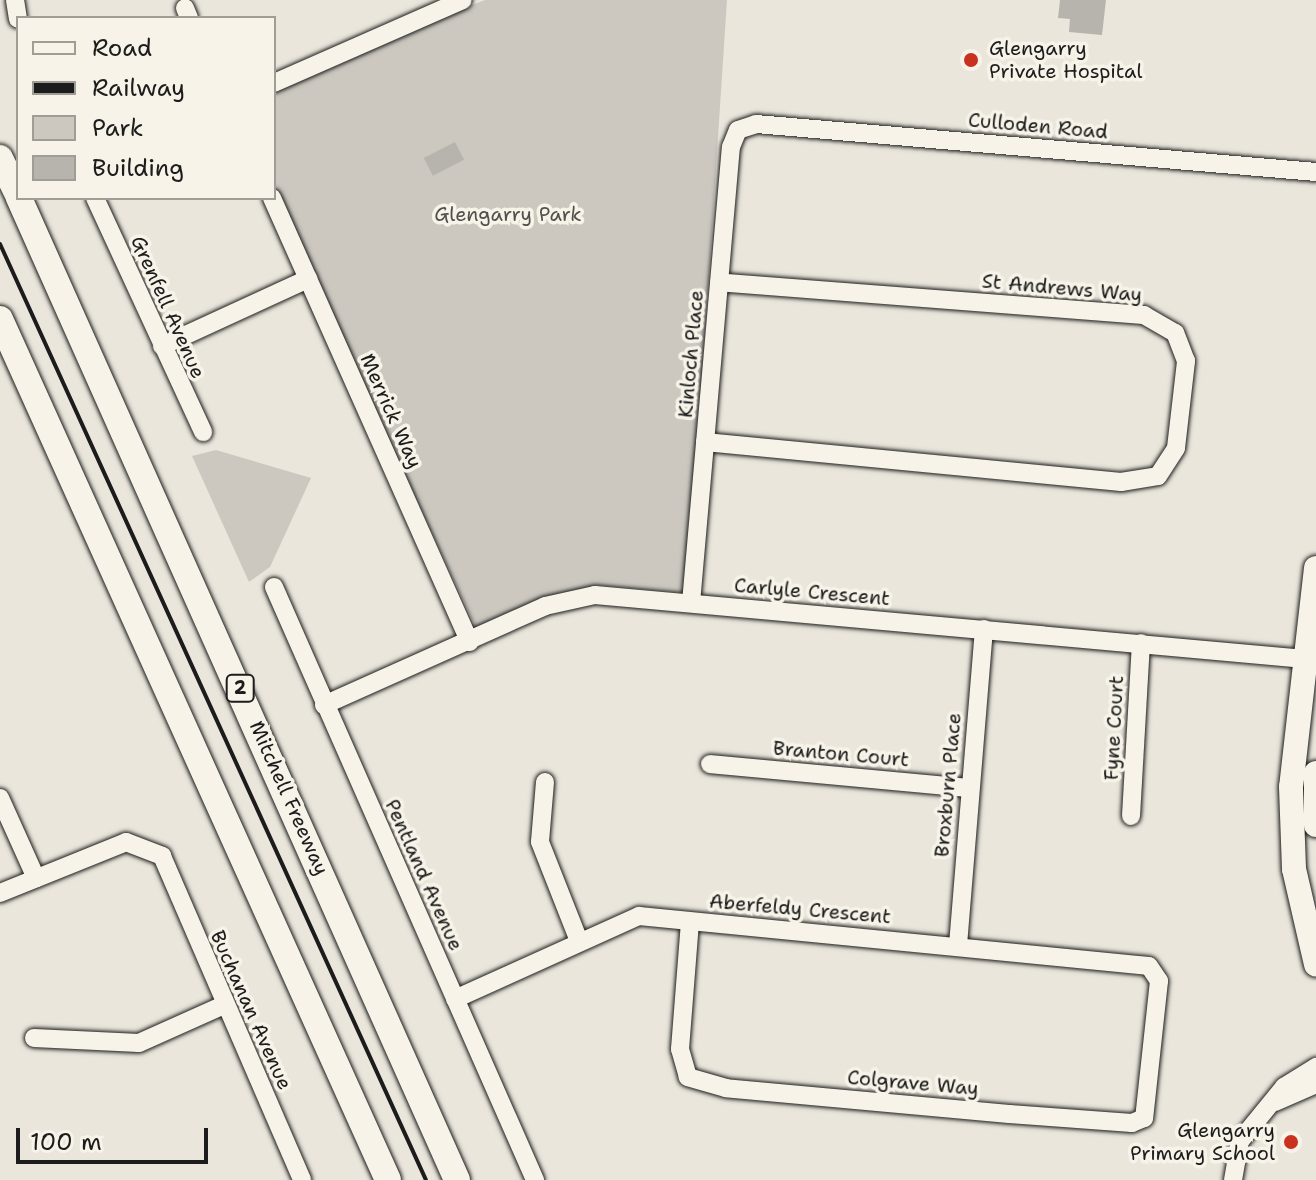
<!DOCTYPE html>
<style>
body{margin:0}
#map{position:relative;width:1316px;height:1180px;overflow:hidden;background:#eae6dc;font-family:"Shantell Sans",sans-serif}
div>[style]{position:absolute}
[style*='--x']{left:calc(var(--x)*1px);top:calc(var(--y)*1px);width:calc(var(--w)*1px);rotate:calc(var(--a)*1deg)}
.green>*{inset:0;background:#ccc8c0}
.building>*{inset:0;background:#b6b4ac;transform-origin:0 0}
.roads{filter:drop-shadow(0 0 2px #1c1c1c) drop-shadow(0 0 2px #1c1c1c)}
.minor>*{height:18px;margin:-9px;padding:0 9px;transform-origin:9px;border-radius:9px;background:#f7f3e8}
.major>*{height:24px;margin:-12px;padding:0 12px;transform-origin:12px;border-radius:12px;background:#f7f3e8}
.highway>*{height:26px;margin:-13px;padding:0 13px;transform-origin:13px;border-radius:13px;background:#f7f3e8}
.rail>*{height:4px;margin:-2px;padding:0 2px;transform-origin:2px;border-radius:2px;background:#1c1c1c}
.dots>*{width:22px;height:22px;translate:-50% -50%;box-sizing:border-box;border:4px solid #f7f3e8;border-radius:50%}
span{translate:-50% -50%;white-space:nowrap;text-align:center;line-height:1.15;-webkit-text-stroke:7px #f7f3e8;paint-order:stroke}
.shield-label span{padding:2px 6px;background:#f7f3e8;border:2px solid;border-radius:6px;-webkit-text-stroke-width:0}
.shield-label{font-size:18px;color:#1c1c1c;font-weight:700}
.poi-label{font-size:20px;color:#1c1c1c}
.left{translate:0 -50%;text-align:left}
.right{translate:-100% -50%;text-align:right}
.street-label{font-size:20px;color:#1c1c1c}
.park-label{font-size:20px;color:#51504d}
.legend{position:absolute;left:16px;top:16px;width:260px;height:184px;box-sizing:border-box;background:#f7f3e8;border:2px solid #9f9d96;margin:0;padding:10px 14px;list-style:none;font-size:24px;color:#1c1c1c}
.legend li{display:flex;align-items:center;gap:16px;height:40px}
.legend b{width:40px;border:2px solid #9f9d96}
.scale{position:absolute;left:16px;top:1128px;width:192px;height:36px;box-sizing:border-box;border:4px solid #1c1c1c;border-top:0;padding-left:10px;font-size:24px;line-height:28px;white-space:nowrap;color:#1c1c1c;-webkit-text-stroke:6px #f7f3e8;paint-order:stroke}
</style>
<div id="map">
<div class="green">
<div style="clip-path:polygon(485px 0,727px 0,688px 593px,596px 585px,477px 629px,274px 195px,274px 84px)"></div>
<div style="clip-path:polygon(216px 450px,311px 478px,270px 567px,249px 582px,192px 456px)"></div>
</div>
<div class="building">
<div style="clip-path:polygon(1060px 0,1106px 0,1102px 35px,1069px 32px,1070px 19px,1058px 18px)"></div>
<div style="left:455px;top:142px;width:20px;height:35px;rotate:63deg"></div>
</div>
<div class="roads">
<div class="minor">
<div style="--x:15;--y:0;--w:19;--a:81"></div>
<div style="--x:185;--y:8;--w:11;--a:68"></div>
<div style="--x:274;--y:83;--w:206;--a:-23.7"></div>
<div style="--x:95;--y:198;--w:258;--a:65.2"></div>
<div style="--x:272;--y:198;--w:486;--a:66"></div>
<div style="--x:162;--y:346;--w:161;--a:-24.7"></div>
<div style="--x:705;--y:442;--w:418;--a:5.5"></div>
<div style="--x:1121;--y:482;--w:37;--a:-9"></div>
<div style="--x:1158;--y:476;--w:33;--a:-57"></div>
<div style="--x:1176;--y:448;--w:88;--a:-83.4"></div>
<div style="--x:1186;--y:361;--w:30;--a:-111"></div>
<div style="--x:1175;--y:333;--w:36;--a:-150"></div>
<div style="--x:1144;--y:315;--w:426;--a:-175.6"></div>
<div style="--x:274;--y:587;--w:648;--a:66.24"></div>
<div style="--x:691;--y:603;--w:458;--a:-85"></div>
<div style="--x:731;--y:147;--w:18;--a:-68"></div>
<div style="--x:738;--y:130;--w:19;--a:-18"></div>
<div style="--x:756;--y:124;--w:562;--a:4.9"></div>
<div style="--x:324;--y:705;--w:242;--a:-24.1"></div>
<div style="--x:545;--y:606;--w:51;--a:-12.4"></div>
<div style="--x:595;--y:595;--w:724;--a:5.15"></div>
<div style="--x:710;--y:764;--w:259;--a:5.3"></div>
<div style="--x:545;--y:782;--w:60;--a:94.8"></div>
<div style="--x:540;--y:842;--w:106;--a:68.5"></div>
<div style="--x:0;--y:798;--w:88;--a:65.8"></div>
<div style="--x:1131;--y:816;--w:173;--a:-86.7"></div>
<div style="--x:0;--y:893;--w:136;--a:-22"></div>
<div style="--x:126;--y:842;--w:39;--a:21"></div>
<div style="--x:162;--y:856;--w:353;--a:66.6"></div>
<div style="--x:958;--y:945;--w:317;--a:-85.3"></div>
<div style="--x:455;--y:999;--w:202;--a:-24.3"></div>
<div style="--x:639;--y:916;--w:512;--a:5.6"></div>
<div style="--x:1149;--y:966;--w:18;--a:56"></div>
<div style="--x:1159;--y:981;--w:138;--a:96.2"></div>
<div style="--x:1144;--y:1118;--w:13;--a:157"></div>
<div style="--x:1132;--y:1123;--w:123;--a:-175.8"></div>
<div style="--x:1009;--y:1114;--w:284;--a:-174.8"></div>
<div style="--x:726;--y:1088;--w:40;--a:-164"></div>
<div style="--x:688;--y:1077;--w:29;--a:-106"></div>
<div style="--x:680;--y:1049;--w:127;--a:-85.5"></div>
<div style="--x:34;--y:1038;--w:105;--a:2.7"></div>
<div style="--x:139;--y:1043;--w:93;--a:-24.1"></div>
<div style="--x:1275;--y:1102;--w:45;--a:-23.7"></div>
<div style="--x:1233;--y:1180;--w:40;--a:-80"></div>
<div style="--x:1240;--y:1141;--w:70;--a:-50.8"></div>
<div style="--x:1284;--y:1087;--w:38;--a:-32"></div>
</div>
<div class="major">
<div style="--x:1316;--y:568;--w:220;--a:96.5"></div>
<div style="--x:1291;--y:787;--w:82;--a:87.9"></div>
<div style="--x:1294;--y:869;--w:98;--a:77"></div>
<div style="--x:1316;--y:773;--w:52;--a:90"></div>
</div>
<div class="highway">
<div style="--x:0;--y:158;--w:41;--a:64.1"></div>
<div style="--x:19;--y:198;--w:1075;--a:65.96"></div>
<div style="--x:0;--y:319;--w:944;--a:65.74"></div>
</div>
</div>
<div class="rail">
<div style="--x:0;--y:244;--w:1028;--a:65.53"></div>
</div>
<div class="dots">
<div style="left:971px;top:60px;background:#c8321e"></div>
<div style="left:1291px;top:1142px;background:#c8321e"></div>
</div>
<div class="shield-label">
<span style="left:240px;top:688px">2</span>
</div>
<div class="poi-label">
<span class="left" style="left:989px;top:60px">Glengarry<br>Private Hospital</span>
<span class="right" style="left:1275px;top:1142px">Glengarry<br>Primary School</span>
</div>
<div class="street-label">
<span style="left:1038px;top:126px;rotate:5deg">Culloden Road</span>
<span style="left:1062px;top:288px;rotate:5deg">St Andrews Way</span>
<span style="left:168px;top:307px;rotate:66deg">Grenfell Avenue</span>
<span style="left:691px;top:354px;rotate:-85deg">Kinloch Place</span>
<span style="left:391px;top:411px;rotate:66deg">Merrick Way</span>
<span style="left:812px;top:592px;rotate:5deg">Carlyle Crescent</span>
<span style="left:1114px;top:728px;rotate:-87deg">Fyne Court</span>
<span style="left:841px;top:754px;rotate:5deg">Branton Court</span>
<span style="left:948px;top:785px;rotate:-85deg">Broxburn Place</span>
<span style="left:289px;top:798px;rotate:66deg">Mitchell Freeway</span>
<span style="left:424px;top:875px;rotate:66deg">Pentland Avenue</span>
<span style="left:800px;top:909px;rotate:5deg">Aberfeldy Crescent</span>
<span style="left:251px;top:1010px;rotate:66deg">Buchanan Avenue</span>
<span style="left:913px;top:1083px;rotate:5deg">Colgrave Way</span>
</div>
<div class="park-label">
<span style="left:508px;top:214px">Glengarry Park</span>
</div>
<ul class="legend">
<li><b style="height:10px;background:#f7f3e8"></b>Road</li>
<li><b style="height:10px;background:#1c1c1c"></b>Railway</li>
<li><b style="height:22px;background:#ccc8c0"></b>Park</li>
<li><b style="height:22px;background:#b6b4ac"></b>Building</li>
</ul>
<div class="scale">100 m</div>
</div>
